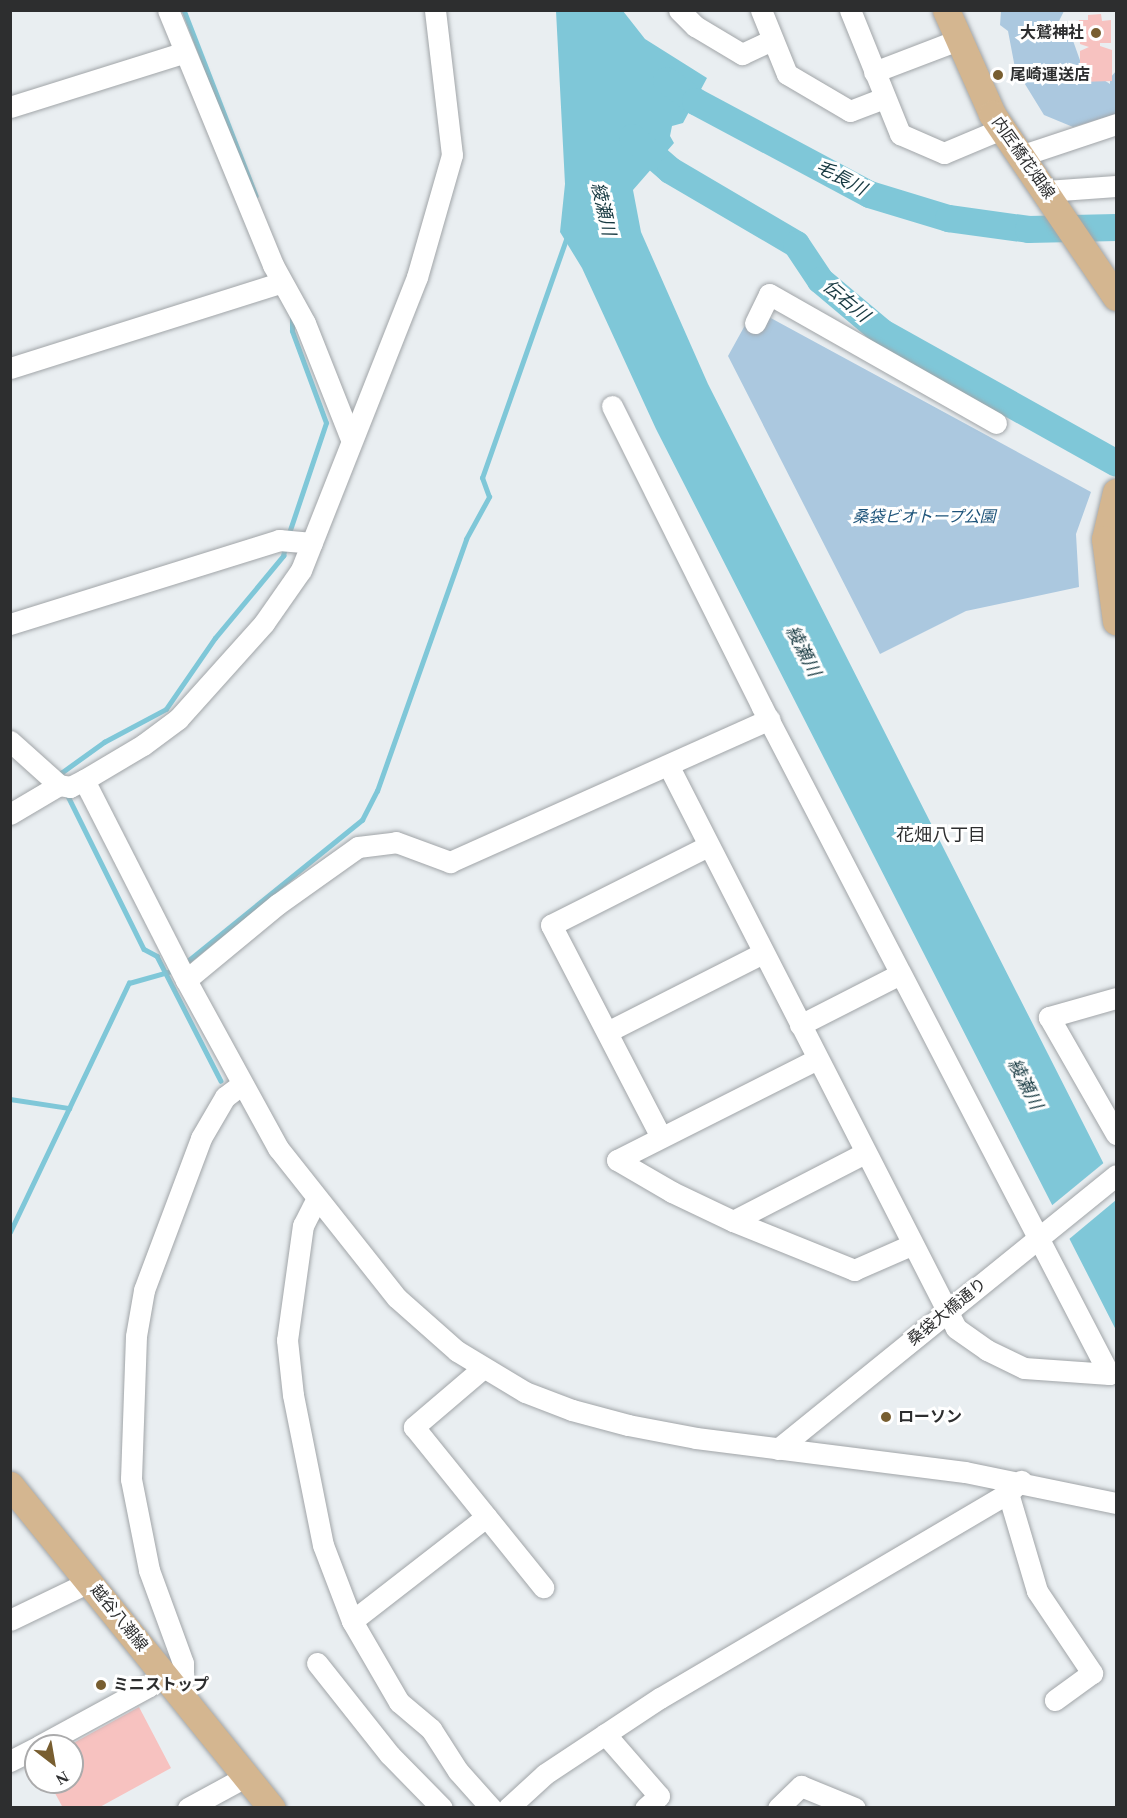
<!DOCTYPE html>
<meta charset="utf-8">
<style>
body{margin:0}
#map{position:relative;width:1127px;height:1818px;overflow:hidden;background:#e9eef1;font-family:"Times New Roman","Noto Sans JP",serif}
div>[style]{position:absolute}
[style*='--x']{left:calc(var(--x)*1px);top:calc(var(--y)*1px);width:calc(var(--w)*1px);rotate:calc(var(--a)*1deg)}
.green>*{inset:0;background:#abc8df}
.water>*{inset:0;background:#7fc7d8}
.pier>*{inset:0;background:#e9eef1}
.stream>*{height:4.5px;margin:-2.25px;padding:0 2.25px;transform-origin:2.25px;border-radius:2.25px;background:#7fc7d8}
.river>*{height:27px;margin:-13.5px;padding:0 13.5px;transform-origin:13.5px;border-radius:13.5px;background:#7fc7d8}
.building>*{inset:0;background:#f7c2c0}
.roads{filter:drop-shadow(0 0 2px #a1a5a8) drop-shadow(0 0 2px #a1a5a8)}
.minor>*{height:21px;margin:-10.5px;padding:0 10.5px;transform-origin:10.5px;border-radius:10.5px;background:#fff}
.major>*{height:27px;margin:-13.5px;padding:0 13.5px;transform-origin:13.5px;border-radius:13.5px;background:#d4b690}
.dots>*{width:16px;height:16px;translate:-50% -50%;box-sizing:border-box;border:3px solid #fff;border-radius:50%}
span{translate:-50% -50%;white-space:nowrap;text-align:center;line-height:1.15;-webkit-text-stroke:6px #fff;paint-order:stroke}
.poi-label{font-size:16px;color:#2d2e2f;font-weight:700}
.right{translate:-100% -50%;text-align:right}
.left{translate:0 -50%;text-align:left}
.street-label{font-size:16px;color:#2d2e2f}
.park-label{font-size:16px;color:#1e547a;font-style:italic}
.water-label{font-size:18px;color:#173941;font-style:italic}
.neighbourhood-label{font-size:18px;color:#2d2e2f}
.frame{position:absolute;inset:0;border:12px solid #2d2e2f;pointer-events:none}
.north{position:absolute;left:24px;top:1734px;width:60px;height:60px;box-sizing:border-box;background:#fff;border:2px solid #ababac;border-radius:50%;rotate:149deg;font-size:16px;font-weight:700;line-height:24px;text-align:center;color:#2d2e2f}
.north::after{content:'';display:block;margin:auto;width:21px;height:27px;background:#785e30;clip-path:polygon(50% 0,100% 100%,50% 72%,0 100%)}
</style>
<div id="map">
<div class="green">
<div style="clip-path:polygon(1001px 11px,1064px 11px,1059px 21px,1071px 35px,1082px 66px,1110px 84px,1110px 78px,1116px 71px,1116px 114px,1073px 127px,1044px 115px,1015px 68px,1008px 31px,1000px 25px)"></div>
<div style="clip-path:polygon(754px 309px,1091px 492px,1076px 534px,1079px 587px,966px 611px,880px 654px,728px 356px)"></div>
</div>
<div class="water">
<div style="clip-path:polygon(556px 11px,623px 11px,645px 39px,707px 78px,683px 123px,672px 126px,670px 136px,674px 143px,633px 190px,641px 232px,708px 384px,1116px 1188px,1116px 1330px,656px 429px,582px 268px,560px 232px,565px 184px)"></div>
</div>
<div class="pier">
<div style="clip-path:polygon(1106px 1161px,1116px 1181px,1116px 1200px,1068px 1240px,1050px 1207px)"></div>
</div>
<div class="stream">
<div style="--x:184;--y:10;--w:199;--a:68.8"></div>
<div style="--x:288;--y:536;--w:119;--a:-71.4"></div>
<div style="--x:326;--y:423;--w:98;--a:-110.3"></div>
<div style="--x:292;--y:331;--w:14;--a:-90"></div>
<div style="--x:62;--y:778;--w:5;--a:-101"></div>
<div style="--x:61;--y:773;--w:53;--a:-35.8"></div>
<div style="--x:104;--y:742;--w:70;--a:-28"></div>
<div style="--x:166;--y:709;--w:86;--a:-55.4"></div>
<div style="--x:215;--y:638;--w:107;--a:-50.3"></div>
<div style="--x:283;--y:556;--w:9;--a:-77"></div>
<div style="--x:66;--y:792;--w:175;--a:63.6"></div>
<div style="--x:144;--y:949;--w:15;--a:28"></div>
<div style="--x:157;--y:956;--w:140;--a:62.9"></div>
<div style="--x:184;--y:964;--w:229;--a:-39"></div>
<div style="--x:362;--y:820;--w:33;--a:-63"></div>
<div style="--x:377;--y:791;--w:267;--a:-70.5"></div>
<div style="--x:466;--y:539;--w:48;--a:-61.3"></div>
<div style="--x:489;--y:497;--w:20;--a:-110"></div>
<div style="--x:482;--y:478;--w:253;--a:-70.6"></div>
<div style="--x:10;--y:1099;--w:60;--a:8.7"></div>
<div style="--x:10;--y:1232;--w:276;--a:-64.5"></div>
<div style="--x:129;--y:983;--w:48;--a:-15.8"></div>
</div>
<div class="river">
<div style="--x:666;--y:80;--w:36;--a:36"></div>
<div style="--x:695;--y:101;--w:197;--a:28.1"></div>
<div style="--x:869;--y:194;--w:83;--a:16.9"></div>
<div style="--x:948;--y:218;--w:81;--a:7.8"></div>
<div style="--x:1028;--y:229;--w:88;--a:-1.3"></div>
<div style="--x:632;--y:137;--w:50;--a:41"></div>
<div style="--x:670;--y:170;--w:146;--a:30.4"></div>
<div style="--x:796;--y:244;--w:43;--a:56.3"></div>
<div style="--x:820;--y:280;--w:81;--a:40"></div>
<div style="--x:882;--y:332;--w:268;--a:29.2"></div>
</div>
<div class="building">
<div style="clip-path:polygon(1101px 14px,1102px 21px,1111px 20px,1111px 43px,1100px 43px,1100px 46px,1112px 50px,1112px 81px,1080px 82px,1080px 51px,1089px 47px,1080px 44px,1079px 20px,1088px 20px,1088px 15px)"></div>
<div style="clip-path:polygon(139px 1707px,171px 1768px,98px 1808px,63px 1808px,49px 1782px,72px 1782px,72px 1746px,68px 1746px)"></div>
</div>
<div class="roads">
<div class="minor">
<div style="--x:168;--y:10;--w:276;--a:67.6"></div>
<div style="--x:273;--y:265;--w:66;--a:61.1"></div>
<div style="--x:305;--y:323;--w:125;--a:68.4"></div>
<div style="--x:679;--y:10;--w:23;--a:45"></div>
<div style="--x:695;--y:26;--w:55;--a:30.8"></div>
<div style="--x:742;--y:54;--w:33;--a:-25"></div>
<div style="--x:761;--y:10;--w:69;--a:67.9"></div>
<div style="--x:787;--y:74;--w:73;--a:30.4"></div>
<div style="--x:850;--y:111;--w:36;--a:-21"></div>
<div style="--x:850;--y:10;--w:134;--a:68"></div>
<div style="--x:900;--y:134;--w:48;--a:23.4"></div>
<div style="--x:944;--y:153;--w:62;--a:-22.8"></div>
<div style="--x:874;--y:72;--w:90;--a:-20.9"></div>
<div style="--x:10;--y:107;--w:183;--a:-17.4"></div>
<div style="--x:1020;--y:156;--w:101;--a:-18.4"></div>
<div style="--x:1046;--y:191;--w:70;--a:-4.1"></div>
<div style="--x:755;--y:323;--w:32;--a:-64"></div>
<div style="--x:769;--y:294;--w:261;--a:29.6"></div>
<div style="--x:10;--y:368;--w:283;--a:-17.5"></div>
<div style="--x:612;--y:406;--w:336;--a:63.5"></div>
<div style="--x:762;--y:707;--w:752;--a:62.51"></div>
<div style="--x:1109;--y:1374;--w:85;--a:-176"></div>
<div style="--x:1024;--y:1368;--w:41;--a:-154.1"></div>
<div style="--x:987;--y:1350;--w:38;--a:-145"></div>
<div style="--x:956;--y:1328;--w:632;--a:-117.09"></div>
<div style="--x:10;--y:624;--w:282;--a:-17.3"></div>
<div style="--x:279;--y:540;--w:33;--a:5"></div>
<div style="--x:10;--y:741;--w:66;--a:41.9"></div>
<div style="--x:84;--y:780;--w:225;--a:63"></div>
<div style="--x:186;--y:980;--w:192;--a:61.3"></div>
<div style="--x:278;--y:1148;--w:191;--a:51.6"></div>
<div style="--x:397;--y:1298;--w:80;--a:41.5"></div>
<div style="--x:457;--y:1351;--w:79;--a:31.1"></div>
<div style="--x:525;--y:1392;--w:50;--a:21"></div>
<div style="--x:572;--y:1410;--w:58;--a:15"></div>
<div style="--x:628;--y:1425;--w:69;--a:10.8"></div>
<div style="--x:696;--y:1438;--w:271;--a:7.2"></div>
<div style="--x:965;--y:1472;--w:154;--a:11.6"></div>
<div style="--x:10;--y:814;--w:57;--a:-30.6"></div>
<div style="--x:59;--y:785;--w:11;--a:10"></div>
<div style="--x:70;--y:787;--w:16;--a:-27"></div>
<div style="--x:84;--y:780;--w:69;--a:-30.7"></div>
<div style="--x:143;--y:745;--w:44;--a:-36.6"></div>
<div style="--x:178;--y:719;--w:129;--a:-48.1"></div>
<div style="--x:264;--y:623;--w:65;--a:-55.1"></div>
<div style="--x:301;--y:570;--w:315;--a:-68.4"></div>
<div style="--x:417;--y:277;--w:127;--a:-74"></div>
<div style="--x:452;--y:155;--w:146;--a:-96.7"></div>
<div style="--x:186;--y:980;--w:119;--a:-39.6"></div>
<div style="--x:278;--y:904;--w:98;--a:-35.5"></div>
<div style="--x:358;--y:847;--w:38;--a:-7"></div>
<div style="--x:396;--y:842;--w:58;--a:20.3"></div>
<div style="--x:450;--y:862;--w:350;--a:-24.1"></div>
<div style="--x:1116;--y:998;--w:70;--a:164.2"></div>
<div style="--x:1049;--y:1017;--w:135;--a:60.2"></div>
<div style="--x:800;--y:1025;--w:112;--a:-27"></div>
<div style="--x:607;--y:1032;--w:175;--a:-26.9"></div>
<div style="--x:661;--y:1137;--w:239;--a:-117.4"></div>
<div style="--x:551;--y:925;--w:176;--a:-26.7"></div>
<div style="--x:617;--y:1160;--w:64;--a:30.2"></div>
<div style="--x:672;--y:1192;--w:68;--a:25.4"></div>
<div style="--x:733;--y:1221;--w:131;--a:22"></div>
<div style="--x:854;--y:1270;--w:62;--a:-23.7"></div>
<div style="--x:617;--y:1160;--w:224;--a:-26.8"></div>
<div style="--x:316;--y:1200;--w:28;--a:117"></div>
<div style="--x:303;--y:1225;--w:116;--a:97.9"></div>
<div style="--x:287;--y:1340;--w:55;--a:83.8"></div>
<div style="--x:293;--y:1395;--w:153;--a:78.7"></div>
<div style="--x:323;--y:1545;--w:81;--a:69.1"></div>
<div style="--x:352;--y:1621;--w:94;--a:59.9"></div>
<div style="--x:399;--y:1702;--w:42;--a:40.2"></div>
<div style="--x:431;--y:1729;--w:50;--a:57.3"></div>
<div style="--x:458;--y:1771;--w:50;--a:48.3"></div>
<div style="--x:733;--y:1221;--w:148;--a:-27.3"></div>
<div style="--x:483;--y:1368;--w:91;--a:139.5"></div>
<div style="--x:414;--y:1427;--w:206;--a:51.1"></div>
<div style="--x:778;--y:1449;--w:435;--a:-39"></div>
<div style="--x:1008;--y:1493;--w:102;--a:73.5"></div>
<div style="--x:1037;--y:1591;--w:99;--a:56.1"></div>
<div style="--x:1092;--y:1673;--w:46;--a:143.9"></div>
<div style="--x:10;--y:1620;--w:88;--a:-25.7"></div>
<div style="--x:352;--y:1621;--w:170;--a:-37.8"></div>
<div style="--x:317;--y:1663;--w:117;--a:51.6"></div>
<div style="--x:390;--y:1755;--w:74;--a:45.5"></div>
<div style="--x:171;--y:1683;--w:16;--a:-40"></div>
<div style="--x:183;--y:1673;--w:10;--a:-90"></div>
<div style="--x:183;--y:1663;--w:99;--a:-110.1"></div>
<div style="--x:149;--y:1570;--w:93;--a:-101.2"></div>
<div style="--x:131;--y:1479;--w:143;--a:-88"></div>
<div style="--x:136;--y:1336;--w:47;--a:-80.1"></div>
<div style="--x:144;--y:1290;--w:162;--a:-69.4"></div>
<div style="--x:201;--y:1138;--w:48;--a:-59.7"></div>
<div style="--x:225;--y:1097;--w:20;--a:-37"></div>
<div style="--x:605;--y:1734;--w:82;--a:48.9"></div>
<div style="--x:659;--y:1796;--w:18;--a:139"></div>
<div style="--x:39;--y:1746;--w:125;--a:-28.6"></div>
<div style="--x:149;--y:1686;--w:18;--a:-41"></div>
<div style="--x:10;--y:1761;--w:29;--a:-27"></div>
<div style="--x:188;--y:1808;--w:67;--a:-28.5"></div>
<div style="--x:508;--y:1808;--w:50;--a:-42.6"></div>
<div style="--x:545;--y:1774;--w:138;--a:-33.5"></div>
<div style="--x:660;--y:1698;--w:404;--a:-30.5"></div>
<div style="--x:1008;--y:1493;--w:18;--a:-43"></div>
<div style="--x:778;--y:1808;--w:32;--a:-44"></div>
<div style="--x:801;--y:1786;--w:58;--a:22.2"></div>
</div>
<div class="major">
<div style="--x:946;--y:10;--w:114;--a:66.1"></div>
<div style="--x:992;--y:114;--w:221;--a:55.9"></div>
<div style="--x:1116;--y:492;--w:48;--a:103.2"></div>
<div style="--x:1105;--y:539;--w:83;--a:82.4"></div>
<div style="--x:10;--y:1485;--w:416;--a:51"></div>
</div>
</div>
<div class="dots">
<div style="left:1096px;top:33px;background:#785e30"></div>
<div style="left:998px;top:75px;background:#785e30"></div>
<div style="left:886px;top:1417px;background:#785e30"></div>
<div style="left:101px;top:1685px;background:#785e30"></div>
</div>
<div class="poi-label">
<span class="right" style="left:1084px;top:33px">大鷲神社</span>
<span class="left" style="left:1010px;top:75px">尾崎運送店</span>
<span class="left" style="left:898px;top:1417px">ローソン</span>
<span class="left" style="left:113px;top:1685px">ミニストップ</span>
</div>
<div class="street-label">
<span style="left:1023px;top:158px;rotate:55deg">内匠橋花畑線</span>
<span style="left:947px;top:1312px;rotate:-39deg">桑袋大橋通り</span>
<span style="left:119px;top:1618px;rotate:51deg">越谷八潮線</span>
</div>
<div class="park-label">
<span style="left:924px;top:517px">桑袋ビオトープ公園</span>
</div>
<div class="water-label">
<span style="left:841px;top:178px;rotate:28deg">毛長川</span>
<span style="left:603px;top:209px;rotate:77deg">綾瀬川</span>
<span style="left:846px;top:301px;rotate:40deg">伝右川</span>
<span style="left:803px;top:651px;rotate:63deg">綾瀬川</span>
<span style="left:1025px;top:1084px;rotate:63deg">綾瀬川</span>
</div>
<div class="neighbourhood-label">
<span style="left:941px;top:835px">花畑八丁目</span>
</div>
<div class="frame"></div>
<div class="north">N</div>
</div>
